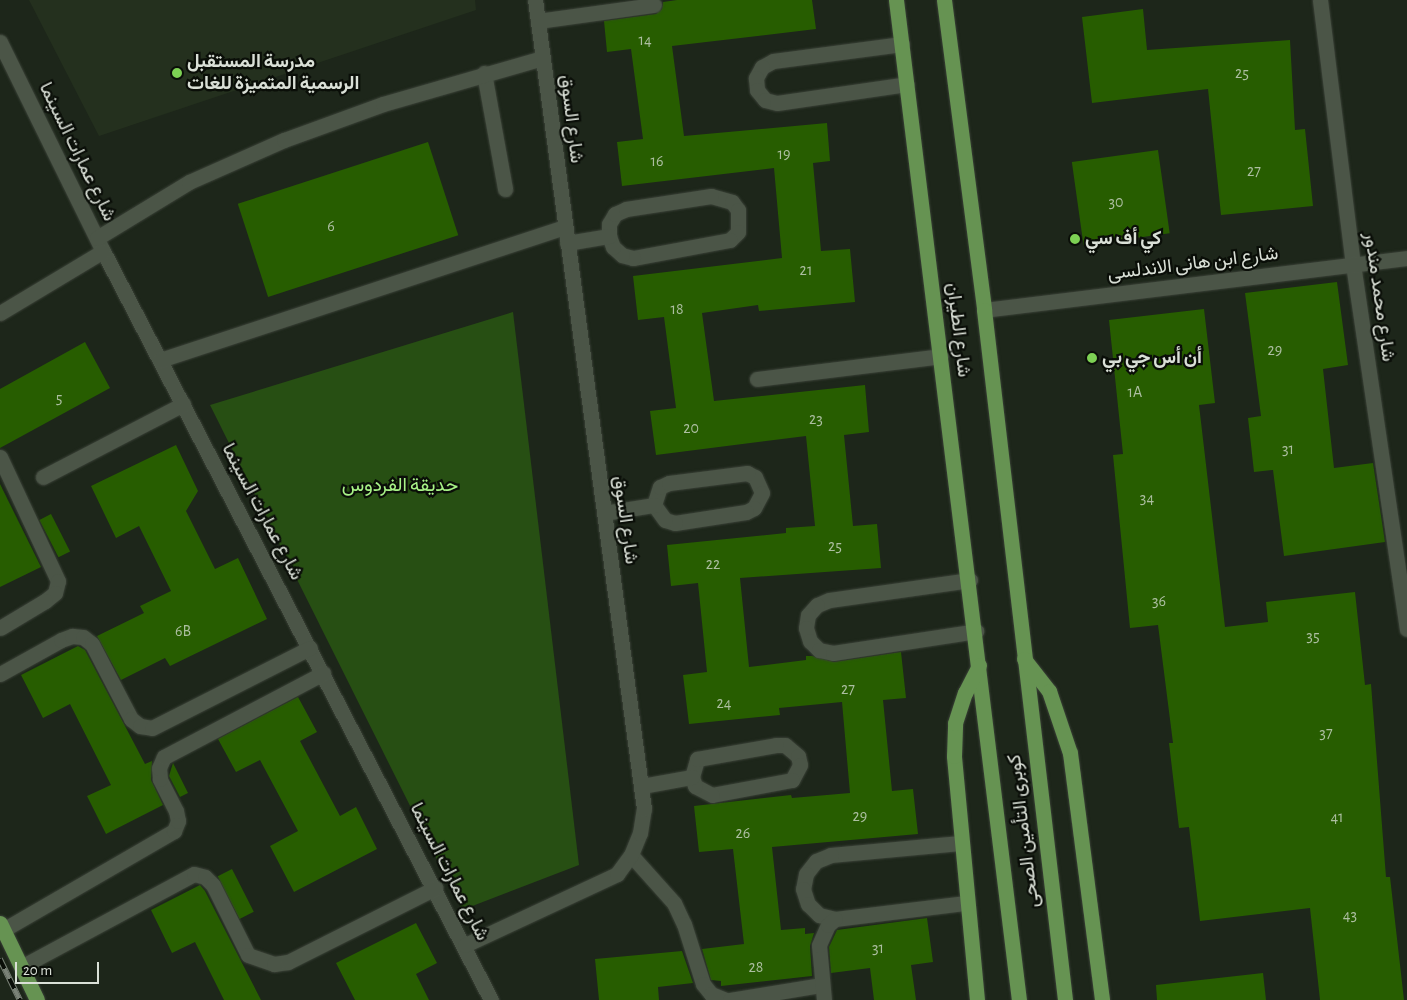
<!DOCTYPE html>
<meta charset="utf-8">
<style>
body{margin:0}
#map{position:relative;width:1407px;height:1000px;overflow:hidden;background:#1d261a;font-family:"Alegreya Sans",Vazirmatn,sans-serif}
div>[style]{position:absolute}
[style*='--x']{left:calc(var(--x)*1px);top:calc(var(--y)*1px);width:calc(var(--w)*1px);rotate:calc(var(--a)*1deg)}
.built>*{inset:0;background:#24301e}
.green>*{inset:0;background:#274f13}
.building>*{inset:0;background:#275d00;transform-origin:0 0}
.roads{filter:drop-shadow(0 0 1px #3a4137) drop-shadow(0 0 1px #3a4137)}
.minor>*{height:15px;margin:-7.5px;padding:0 7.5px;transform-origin:7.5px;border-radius:7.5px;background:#4b5547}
.major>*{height:15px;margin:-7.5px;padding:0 7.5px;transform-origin:7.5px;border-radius:7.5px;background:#669352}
.rail>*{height:5.5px;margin-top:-2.75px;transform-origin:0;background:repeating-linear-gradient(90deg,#0a0e08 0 11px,#7a8277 0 22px);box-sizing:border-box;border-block:1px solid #7a8277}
.dots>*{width:14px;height:14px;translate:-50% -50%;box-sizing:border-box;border:2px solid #0a0e08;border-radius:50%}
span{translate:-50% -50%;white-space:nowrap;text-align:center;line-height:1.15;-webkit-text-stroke:4.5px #0a0e08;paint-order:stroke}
.number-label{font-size:16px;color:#adbfa1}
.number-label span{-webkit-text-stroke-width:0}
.poi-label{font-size:19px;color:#dae0d7;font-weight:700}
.left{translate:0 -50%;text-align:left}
.street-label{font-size:19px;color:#dae0d7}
.park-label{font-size:19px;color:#a8f387}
.scale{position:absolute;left:15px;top:962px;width:84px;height:22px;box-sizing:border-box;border:2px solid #dae0d7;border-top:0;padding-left:6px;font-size:15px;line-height:18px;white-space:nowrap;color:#dae0d7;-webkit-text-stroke:4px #0a0e08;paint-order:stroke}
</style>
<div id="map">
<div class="built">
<div style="clip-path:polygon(29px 0,475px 0,476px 10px,99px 136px)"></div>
</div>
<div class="green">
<div style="clip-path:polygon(513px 312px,579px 865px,462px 910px,210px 405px)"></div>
</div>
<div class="building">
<div style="clip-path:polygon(677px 0,812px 0,816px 29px,672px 46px,684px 136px,827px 123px,830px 161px,813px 163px,821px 251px,850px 249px,855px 302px,759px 311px,758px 305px,702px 313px,714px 401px,865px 385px,869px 432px,844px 435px,853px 526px,877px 524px,881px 568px,740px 578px,749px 667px,806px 660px,806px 656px,812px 656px,834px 662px,901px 652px,906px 698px,883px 700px,892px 791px,913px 789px,918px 834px,772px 847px,781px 930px,805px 928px,805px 934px,814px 933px,810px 946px,812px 976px,721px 986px,721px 981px,711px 980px,702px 949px,744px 944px,733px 849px,699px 852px,694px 806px,791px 795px,792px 798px,850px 793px,842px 702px,779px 708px,780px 715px,689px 724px,683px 675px,707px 672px,698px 583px,671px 586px,667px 545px,786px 533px,786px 528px,815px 526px,806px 436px,656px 455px,650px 411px,676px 408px,664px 317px,638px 320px,633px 276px,782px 258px,774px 168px,622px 186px,617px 142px,643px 139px,631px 49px,607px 52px,604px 21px,656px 14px,662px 9px,663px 2px)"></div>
<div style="clip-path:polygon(1143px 9px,1147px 50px,1290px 40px,1295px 130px,1305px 129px,1313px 206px,1221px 215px,1208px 89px,1092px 103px,1082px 17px)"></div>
<div style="left:428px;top:142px;width:98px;height:200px;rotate:72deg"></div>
<div style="left:1158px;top:150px;width:84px;height:87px;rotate:82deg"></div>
<div style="clip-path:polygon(1337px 282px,1348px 365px,1323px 369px,1334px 468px,1373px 463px,1385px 542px,1284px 556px,1273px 470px,1254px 472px,1248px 418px,1261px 416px,1245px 293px)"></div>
<div style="clip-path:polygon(1204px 309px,1215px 403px,1199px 405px,1225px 627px,1268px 622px,1266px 602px,1355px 592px,1365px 685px,1371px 684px,1386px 877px,1390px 877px,1404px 1000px,1320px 1000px,1310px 908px,1200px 921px,1189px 827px,1179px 828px,1169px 743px,1173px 743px,1158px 625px,1130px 628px,1113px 455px,1123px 454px,1109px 320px)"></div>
<div style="clip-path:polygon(85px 342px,110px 388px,0 448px,0 389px)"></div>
<div style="clip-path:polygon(176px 445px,198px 491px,186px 511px,215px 569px,238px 558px,267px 619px,170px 666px,165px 658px,121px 680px,97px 636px,144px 613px,140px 606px,171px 591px,139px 526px,116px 538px,91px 486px)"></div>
<div style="clip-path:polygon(0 484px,41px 567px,0 587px)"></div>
<div style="left:51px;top:514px;width:42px;height:13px;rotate:63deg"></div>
<div style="clip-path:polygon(78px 646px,85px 650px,145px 764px,152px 761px,151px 780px,163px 805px,106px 834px,87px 796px,111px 785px,70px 704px,43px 718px,21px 675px)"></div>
<div style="clip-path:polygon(298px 697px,317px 732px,300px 741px,340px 816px,356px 807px,377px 849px,294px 892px,270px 846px,298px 831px,260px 760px,236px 772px,218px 739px)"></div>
<div style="clip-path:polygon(173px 763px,188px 793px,180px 797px,169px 776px)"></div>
<div style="left:232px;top:869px;width:48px;height:16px;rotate:63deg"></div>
<div style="clip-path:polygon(200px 885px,205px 891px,261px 1000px,224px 1000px,195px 942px,172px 953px,151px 910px)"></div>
<div style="clip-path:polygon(927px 918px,933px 962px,911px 965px,916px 1000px,874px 1000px,870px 968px,831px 973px,829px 947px,837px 930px)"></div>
<div style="clip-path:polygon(416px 923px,437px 963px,416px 974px,429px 1000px,355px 1000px,336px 963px)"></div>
<div style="clip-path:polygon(682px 951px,693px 983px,658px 987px,659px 1000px,599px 1000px,595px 959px)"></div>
<div style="clip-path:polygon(1263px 973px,1266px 1000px,1157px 1000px,1156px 985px)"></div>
</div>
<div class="roads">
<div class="minor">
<div style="--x:1320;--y:0;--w:266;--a:82.9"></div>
<div style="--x:1353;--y:264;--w:369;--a:81.6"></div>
<div style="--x:538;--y:21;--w:117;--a:-7.9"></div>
<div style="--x:0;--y:42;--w:233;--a:63.8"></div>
<div style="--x:103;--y:251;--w:844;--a:62.61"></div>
<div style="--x:902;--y:44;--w:130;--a:172.5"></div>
<div style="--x:773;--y:61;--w:13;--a:151"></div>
<div style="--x:762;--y:67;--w:13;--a:119"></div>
<div style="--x:756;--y:78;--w:12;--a:85"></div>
<div style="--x:757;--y:90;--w:13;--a:51"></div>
<div style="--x:765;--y:100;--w:12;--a:14"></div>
<div style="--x:777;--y:103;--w:131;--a:-8.3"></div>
<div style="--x:484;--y:73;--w:118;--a:79.7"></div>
<div style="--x:711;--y:196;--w:22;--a:16"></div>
<div style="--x:732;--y:202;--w:10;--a:53"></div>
<div style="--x:738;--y:210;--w:22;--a:90"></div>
<div style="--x:738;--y:232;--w:11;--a:135"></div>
<div style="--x:730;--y:240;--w:99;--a:169.5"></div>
<div style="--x:633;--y:258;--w:11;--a:-165"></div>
<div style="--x:622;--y:255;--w:12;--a:-138"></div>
<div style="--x:613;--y:247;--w:12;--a:-110"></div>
<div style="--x:609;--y:236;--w:12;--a:-90"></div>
<div style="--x:609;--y:224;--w:12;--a:-59"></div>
<div style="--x:615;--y:214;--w:12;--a:-24"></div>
<div style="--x:626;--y:209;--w:86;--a:-8.7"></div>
<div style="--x:97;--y:238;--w:108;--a:-31.3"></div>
<div style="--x:189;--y:182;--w:104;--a:-23.9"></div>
<div style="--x:284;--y:140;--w:105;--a:-20"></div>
<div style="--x:383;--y:104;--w:166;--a:-16.1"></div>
<div style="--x:567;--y:243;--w:43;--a:-9.5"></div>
<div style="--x:984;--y:310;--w:426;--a:-7"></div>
<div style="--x:0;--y:313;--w:120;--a:-31"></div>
<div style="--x:160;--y:360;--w:426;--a:-18.2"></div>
<div style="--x:757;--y:379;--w:185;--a:-7.1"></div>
<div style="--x:0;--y:457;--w:137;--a:64.9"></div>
<div style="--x:58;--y:581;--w:12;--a:104"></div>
<div style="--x:55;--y:593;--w:13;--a:141"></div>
<div style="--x:45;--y:601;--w:52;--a:149"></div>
<div style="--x:747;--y:473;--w:9;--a:27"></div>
<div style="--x:755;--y:477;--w:17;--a:66"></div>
<div style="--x:762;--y:493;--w:17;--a:118"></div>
<div style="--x:754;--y:508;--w:9;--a:153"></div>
<div style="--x:746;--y:512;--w:72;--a:171.2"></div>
<div style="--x:675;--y:523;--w:10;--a:-163"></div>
<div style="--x:665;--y:520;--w:19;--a:-126"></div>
<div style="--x:654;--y:505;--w:19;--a:-72"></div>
<div style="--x:660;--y:487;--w:10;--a:-24"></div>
<div style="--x:669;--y:483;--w:79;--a:-7.3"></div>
<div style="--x:43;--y:477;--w:158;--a:-27.5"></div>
<div style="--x:604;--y:513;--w:51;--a:-9.1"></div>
<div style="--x:970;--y:580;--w:142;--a:171.9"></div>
<div style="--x:829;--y:600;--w:13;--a:157"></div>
<div style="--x:817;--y:605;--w:13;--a:132"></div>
<div style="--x:808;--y:615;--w:13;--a:99"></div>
<div style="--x:806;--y:628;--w:14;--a:73"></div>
<div style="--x:810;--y:641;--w:13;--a:45"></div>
<div style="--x:819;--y:650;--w:14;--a:12"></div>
<div style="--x:833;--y:653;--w:145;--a:-8.7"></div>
<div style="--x:0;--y:674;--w:70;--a:-29.1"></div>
<div style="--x:61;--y:640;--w:12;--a:-20"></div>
<div style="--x:72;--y:636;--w:11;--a:5"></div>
<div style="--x:83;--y:637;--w:11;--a:38"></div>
<div style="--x:92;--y:644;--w:85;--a:62.5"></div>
<div style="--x:131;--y:719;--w:11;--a:38"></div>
<div style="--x:140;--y:726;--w:12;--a:9"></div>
<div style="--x:152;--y:728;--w:177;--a:-26.9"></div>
<div style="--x:776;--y:745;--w:9;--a:0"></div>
<div style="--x:785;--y:745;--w:17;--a:40"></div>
<div style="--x:798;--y:756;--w:9;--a:77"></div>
<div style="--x:800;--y:765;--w:17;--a:118"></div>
<div style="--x:792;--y:780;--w:81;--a:169.4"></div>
<div style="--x:712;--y:795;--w:19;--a:-152"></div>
<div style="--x:695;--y:786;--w:9;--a:-108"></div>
<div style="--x:692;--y:777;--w:19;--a:-74"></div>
<div style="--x:697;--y:759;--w:80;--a:-10"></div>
<div style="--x:642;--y:786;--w:51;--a:-10.2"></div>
<div style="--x:960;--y:843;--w:130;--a:174.7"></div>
<div style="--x:831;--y:855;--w:16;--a:158"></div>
<div style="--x:816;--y:861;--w:16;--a:128"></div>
<div style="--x:806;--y:874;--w:15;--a:101"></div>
<div style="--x:803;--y:889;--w:16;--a:72"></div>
<div style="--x:808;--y:904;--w:16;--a:45"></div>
<div style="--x:819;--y:915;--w:16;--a:14"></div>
<div style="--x:835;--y:919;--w:132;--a:-7"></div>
<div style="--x:631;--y:855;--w:64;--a:48.1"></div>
<div style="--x:674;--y:903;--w:23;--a:65"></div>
<div style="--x:684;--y:924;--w:63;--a:72.4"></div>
<div style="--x:703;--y:984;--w:13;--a:51"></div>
<div style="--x:711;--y:994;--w:16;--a:22"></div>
<div style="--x:3;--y:930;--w:198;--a:-30.1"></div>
<div style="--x:174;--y:831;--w:11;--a:-68"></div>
<div style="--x:178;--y:821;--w:10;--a:-101"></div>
<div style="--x:176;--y:811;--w:36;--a:-117"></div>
<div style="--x:160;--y:779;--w:11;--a:-95"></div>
<div style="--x:159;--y:768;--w:12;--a:-66"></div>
<div style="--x:164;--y:757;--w:180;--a:-27.8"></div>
<div style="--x:465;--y:945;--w:168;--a:-25"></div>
<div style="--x:617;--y:874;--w:24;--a:-54"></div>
<div style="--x:631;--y:855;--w:24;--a:-68"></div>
<div style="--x:640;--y:833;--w:24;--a:-81"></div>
<div style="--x:644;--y:809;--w:816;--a:-97.67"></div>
<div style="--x:21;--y:967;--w:196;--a:-28.3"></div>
<div style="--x:194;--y:874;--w:11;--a:15"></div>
<div style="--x:205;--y:877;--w:11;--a:45"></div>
<div style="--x:213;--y:885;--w:78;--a:63.4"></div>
<div style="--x:248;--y:955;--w:28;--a:19"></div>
<div style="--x:274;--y:964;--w:14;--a:-8"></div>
<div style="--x:288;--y:962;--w:165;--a:-26.7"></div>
<div style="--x:730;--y:1000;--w:93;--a:-9.3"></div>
<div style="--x:824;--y:1000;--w:55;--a:-95.2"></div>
<div style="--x:819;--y:945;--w:22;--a:-66"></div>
<div style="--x:828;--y:925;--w:9;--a:-41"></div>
</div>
<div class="major">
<div style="--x:896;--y:0;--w:1008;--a:82.99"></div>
<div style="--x:944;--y:0;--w:313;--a:82.6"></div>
<div style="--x:984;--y:310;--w:695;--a:83.3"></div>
<div style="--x:1024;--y:659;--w:41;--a:52"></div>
<div style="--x:1049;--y:691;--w:65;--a:71.3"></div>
<div style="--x:1070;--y:753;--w:249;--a:82.6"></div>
<div style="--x:0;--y:923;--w:85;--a:64.3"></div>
<div style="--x:977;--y:1000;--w:245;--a:-95.4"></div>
<div style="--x:954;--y:756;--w:33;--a:-88"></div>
<div style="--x:955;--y:723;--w:32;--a:-72"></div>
<div style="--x:965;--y:693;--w:31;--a:-63"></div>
</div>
</div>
<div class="rail">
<div style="--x:0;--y:959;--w:46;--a:64"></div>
</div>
<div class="dots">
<div style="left:177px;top:73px;background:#7dd154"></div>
<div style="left:1075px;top:239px;background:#7dd154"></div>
<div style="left:1092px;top:358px;background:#7dd154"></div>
</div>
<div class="number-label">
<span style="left:645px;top:40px">14</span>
<span style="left:1242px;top:73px">25</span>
<span style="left:784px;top:154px">19</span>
<span style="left:657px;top:161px">16</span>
<span style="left:1254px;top:171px">27</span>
<span style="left:1116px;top:202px">30</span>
<span style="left:331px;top:226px">6</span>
<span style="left:806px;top:270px">21</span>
<span style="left:677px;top:309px">18</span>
<span style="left:1275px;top:350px">29</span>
<span style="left:1135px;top:392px">1A</span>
<span style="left:59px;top:398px">5</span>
<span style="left:816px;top:419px">23</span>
<span style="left:691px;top:428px">20</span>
<span style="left:1288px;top:449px">31</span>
<span style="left:1147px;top:498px">34</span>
<span style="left:835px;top:546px">25</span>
<span style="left:713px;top:564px">22</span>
<span style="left:1159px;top:601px">36</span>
<span style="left:183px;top:631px">6B</span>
<span style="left:1313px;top:636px">35</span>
<span style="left:848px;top:689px">27</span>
<span style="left:724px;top:703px">24</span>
<span style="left:1326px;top:733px">37</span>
<span style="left:860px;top:816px">29</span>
<span style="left:1337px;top:817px">41</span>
<span style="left:743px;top:833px">26</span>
<span style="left:1350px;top:915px">43</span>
<span style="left:878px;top:948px">31</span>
<span style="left:756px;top:967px">28</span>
</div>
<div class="poi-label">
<span class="left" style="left:187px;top:73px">مدرسة المستقبل<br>الرسمية المتميزة للغات</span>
<span class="left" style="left:1085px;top:239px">كي أف سي</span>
<span class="left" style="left:1102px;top:358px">أن أس جي بي</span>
</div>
<div class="street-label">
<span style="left:571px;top:119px;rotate:83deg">شارع السوق</span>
<span style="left:77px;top:152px;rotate:64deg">شارع عمارات السينما</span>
<span style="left:1193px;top:264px;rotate:-7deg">شارع ابن هانى الاندلسى</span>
<span style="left:1379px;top:297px;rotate:82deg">شارع محمد مندور</span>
<span style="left:958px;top:330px;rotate:83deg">شارع الطيران</span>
<span style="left:262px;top:512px;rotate:62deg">شارع عمارات السينما</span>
<span style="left:625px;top:520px;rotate:82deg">شارع السوق</span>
<span style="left:1024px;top:831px;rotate:-97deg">كوبرى التأمين الصحى</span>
<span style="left:449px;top:872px;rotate:63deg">شارع عمارات السينما</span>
</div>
<div class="park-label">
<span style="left:400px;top:486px">حديقة الفردوس</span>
</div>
<div class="scale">20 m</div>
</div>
